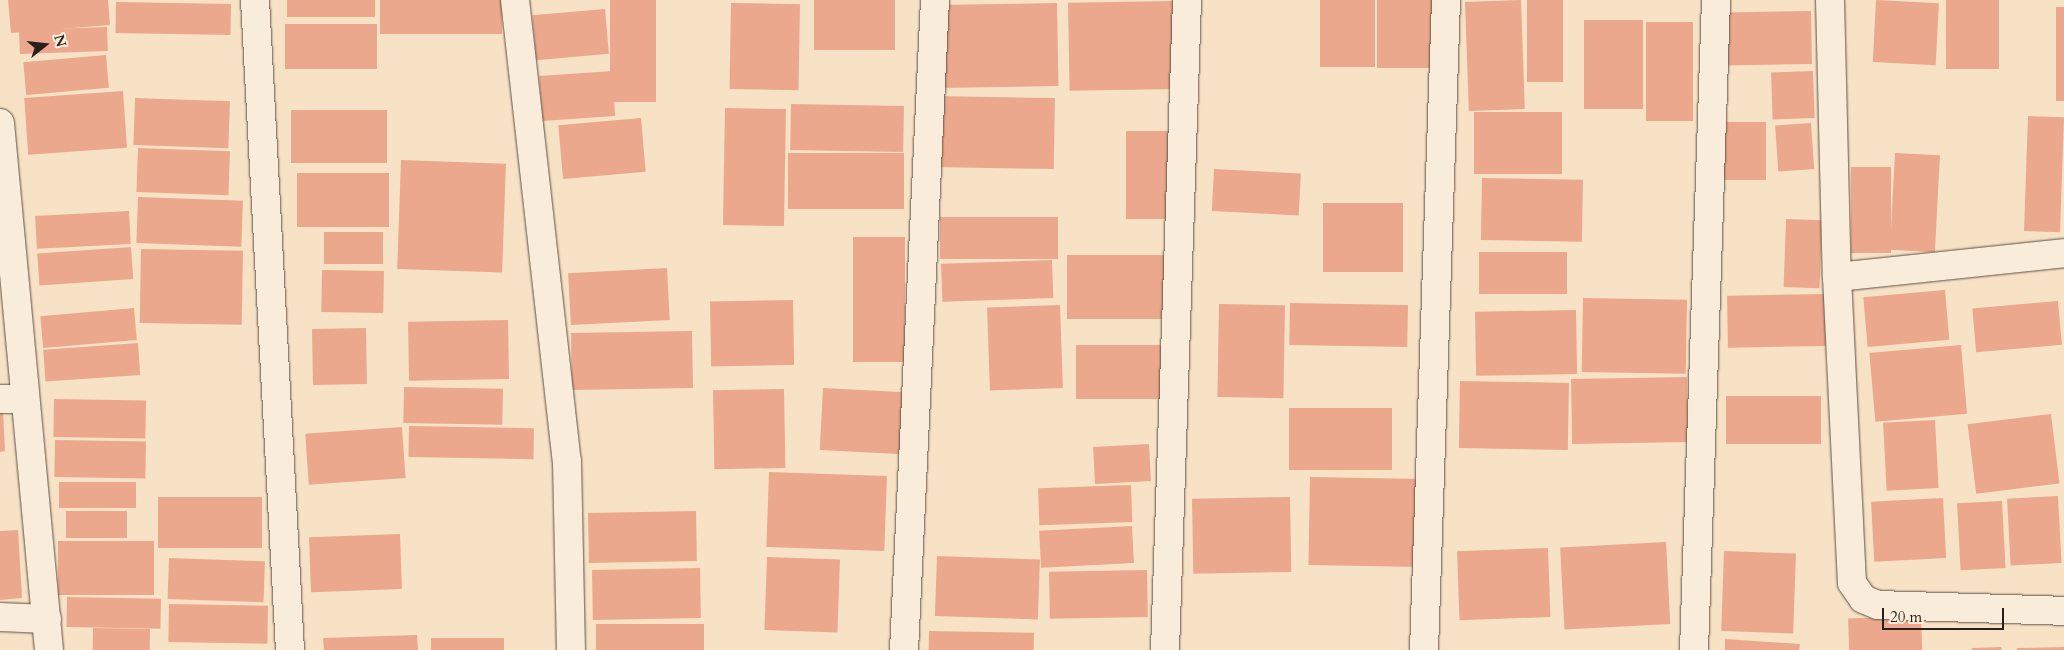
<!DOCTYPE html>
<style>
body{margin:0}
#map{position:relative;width:2064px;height:650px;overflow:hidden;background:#f7e2c6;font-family:Cardo,serif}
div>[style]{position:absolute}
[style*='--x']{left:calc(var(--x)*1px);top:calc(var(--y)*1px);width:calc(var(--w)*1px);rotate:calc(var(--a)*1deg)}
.building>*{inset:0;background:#eba88d;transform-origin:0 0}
.roads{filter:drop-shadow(0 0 1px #5d5044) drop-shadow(0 0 1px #5d5044)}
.minor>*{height:28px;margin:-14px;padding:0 14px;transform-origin:14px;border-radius:14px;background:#faecda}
span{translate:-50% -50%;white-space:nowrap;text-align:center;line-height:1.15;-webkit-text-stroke:4.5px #faecda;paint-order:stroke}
.north{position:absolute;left:20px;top:20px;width:50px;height:50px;-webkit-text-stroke:4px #faecda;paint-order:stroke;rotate:74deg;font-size:14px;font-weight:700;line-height:20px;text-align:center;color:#2a2018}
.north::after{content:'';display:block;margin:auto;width:18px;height:22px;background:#2a2018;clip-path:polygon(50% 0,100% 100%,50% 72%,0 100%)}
.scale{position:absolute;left:1882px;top:608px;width:122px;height:22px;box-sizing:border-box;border:2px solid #2a2018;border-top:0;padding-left:6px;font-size:15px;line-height:18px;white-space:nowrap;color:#2a2018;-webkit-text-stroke:4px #faecda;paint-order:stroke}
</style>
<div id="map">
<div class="building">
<div style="clip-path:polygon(8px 0,108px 0,110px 25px,11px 33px)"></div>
<div style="left:287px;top:0;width:88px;height:17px"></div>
<div style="left:380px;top:0;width:122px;height:34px"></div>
<div style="left:610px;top:0;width:46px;height:102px"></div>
<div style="left:814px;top:0;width:81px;height:50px"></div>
<div style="left:1320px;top:0;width:55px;height:67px"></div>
<div style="left:1377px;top:0;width:55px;height:68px"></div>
<div style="left:1521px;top:0;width:109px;height:56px;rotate:88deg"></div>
<div style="left:1527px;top:0;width:36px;height:82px"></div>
<div style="left:1876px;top:0;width:63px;height:62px;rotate:3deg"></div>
<div style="left:1946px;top:0;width:53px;height:69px"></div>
<div style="left:1174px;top:1px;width:88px;height:106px;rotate:89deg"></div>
<div style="left:116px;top:2px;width:115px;height:31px;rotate:1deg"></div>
<div style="left:731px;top:3px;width:69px;height:86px;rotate:1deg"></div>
<div style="left:1057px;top:3px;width:83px;height:121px;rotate:89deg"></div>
<div style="left:2056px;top:7px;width:8px;height:94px"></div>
<div style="left:605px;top:9px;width:45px;height:73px;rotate:85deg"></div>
<div style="left:1811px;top:11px;width:53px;height:86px;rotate:89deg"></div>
<div style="left:1584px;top:20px;width:59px;height:89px"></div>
<div style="left:1646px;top:22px;width:47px;height:99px"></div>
<div style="left:377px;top:24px;width:45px;height:92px;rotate:90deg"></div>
<div style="left:107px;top:27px;width:24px;height:88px;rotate:88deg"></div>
<div style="left:106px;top:55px;width:33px;height:83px;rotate:85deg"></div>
<div style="left:612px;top:71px;width:45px;height:73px;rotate:86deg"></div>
<div style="left:1813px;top:71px;width:47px;height:42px;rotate:88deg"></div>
<div style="left:123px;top:91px;width:57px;height:99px;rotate:86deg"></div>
<div style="left:934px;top:96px;width:121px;height:71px;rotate:1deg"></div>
<div style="left:135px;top:98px;width:95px;height:47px;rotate:2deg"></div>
<div style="left:791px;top:104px;width:113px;height:46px;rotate:1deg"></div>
<div style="left:725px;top:108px;width:61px;height:117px;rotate:1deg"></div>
<div style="left:291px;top:110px;width:96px;height:53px"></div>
<div style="left:1474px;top:112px;width:88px;height:62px"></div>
<div style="left:2028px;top:116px;width:36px;height:115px;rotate:2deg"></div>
<div style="left:641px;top:118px;width:54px;height:83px;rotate:85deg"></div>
<div style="left:1723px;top:122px;width:43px;height:58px"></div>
<div style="left:1811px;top:123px;width:46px;height:36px;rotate:86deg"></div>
<div style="left:1126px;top:131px;width:52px;height:88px"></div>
<div style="left:138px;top:148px;width:92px;height:44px;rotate:2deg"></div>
<div style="left:788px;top:153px;width:116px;height:56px"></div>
<div style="left:1895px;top:153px;width:45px;height:97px;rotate:3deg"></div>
<div style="left:401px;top:160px;width:105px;height:109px;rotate:2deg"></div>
<div style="left:1851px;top:167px;width:40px;height:86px"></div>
<div style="left:1214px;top:169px;width:87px;height:42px;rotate:3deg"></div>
<div style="left:297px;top:173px;width:92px;height:54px"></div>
<div style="left:1482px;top:178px;width:101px;height:62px;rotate:1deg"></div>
<div style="left:138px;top:197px;width:105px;height:46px;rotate:2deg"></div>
<div style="left:1403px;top:203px;width:69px;height:80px;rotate:90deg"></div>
<div style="left:129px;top:211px;width:33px;height:94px;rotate:87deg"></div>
<div style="left:1058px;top:217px;width:42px;height:118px;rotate:90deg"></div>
<div style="left:1786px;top:219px;width:36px;height:68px;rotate:2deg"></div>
<div style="left:324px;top:232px;width:59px;height:32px"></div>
<div style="left:853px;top:237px;width:52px;height:125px"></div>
<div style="left:131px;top:247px;width:32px;height:94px;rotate:86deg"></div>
<div style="left:141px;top:249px;width:102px;height:74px;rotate:1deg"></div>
<div style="left:1567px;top:252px;width:42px;height:88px;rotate:90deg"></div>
<div style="left:1067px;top:255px;width:105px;height:64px"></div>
<div style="left:1052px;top:260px;width:38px;height:111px;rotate:88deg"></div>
<div style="left:667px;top:268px;width:52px;height:99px;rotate:87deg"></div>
<div style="left:322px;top:270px;width:62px;height:42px;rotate:1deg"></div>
<div style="left:1945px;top:290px;width:50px;height:82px;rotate:85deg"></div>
<div style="left:1825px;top:294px;width:52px;height:98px;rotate:89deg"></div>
<div style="left:1583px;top:298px;width:104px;height:74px;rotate:1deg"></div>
<div style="left:793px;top:300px;width:65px;height:83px;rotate:89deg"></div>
<div style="left:2058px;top:301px;width:44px;height:86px;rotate:85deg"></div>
<div style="left:1290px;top:303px;width:118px;height:42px;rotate:1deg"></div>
<div style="left:1219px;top:304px;width:66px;height:93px;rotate:1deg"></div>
<div style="left:1060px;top:305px;width:83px;height:73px;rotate:88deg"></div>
<div style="left:134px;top:308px;width:32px;height:94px;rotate:85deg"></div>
<div style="left:1576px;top:310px;width:64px;height:101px;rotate:89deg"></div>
<div style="left:508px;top:320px;width:59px;height:100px;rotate:89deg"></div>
<div style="left:366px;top:328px;width:56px;height:54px;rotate:89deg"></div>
<div style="left:692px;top:331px;width:57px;height:121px;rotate:89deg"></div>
<div style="left:138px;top:343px;width:32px;height:95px;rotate:86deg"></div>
<div style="left:1076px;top:345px;width:91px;height:54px"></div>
<div style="left:1961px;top:345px;width:69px;height:92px;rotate:85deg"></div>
<div style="left:1687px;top:377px;width:65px;height:116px;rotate:89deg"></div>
<div style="left:1460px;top:381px;width:109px;height:67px;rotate:1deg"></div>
<div style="left:404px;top:387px;width:99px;height:36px;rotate:1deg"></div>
<div style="left:823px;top:388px;width:83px;height:62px;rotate:3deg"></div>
<div style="left:784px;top:389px;width:79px;height:71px;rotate:89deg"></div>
<div style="left:1821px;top:396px;width:48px;height:95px;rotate:90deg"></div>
<div style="left:54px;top:399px;width:92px;height:38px;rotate:1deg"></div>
<div style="left:1289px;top:408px;width:103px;height:62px"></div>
<div style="clip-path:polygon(0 411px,3px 411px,5px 451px,0 452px)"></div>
<div style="left:2051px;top:414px;width:70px;height:84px;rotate:83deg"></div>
<div style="left:1935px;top:420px;width:68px;height:52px;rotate:87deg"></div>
<div style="left:409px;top:426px;width:125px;height:31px;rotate:1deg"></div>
<div style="left:402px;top:427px;width:51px;height:97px;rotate:86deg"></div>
<div style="left:55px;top:440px;width:91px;height:37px;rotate:1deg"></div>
<div style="left:1149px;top:444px;width:37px;height:56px;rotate:87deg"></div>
<div style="left:769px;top:472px;width:118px;height:75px;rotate:2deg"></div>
<div style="left:1310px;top:477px;width:112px;height:88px;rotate:1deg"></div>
<div style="left:59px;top:482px;width:77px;height:26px"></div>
<div style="left:1131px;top:485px;width:37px;height:93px;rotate:88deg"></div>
<div style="left:2058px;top:496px;width:67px;height:51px;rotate:87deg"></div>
<div style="left:158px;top:497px;width:104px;height:51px"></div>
<div style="left:1290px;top:497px;width:75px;height:98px;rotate:89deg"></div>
<div style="left:1943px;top:498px;width:60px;height:72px;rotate:87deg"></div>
<div style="left:2002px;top:501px;width:67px;height:45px;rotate:87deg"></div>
<div style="left:66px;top:511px;width:61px;height:27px"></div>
<div style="left:696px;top:511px;width:50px;height:108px;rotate:89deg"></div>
<div style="left:1132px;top:526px;width:37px;height:93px;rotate:87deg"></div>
<div style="clip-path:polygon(18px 530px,22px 598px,0 600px,0 531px)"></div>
<div style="left:400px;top:534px;width:55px;height:91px;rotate:88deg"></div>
<div style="left:58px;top:541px;width:96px;height:54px"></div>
<div style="left:1666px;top:542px;width:82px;height:106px;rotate:87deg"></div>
<div style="left:1548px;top:548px;width:69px;height:91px;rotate:88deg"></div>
<div style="left:1724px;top:551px;width:72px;height:80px;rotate:2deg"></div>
<div style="left:937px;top:556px;width:103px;height:60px;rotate:2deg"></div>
<div style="left:767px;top:557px;width:73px;height:73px;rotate:2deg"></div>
<div style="left:169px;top:558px;width:96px;height:41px;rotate:2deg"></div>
<div style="left:700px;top:568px;width:50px;height:108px;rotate:89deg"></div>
<div style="left:1147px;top:570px;width:47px;height:98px;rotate:89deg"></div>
<div style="left:67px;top:597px;width:94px;height:30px;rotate:1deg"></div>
<div style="left:169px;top:604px;width:99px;height:38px;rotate:1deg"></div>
<div style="left:1921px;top:616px;width:34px;height:73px;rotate:88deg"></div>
<div style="left:704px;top:624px;width:26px;height:108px;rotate:90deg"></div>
<div style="left:93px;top:628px;width:57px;height:22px;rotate:1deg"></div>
<div style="left:929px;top:631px;width:105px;height:19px;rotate:1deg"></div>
<div style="clip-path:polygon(417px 635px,418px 650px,324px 650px,323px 638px)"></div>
<div style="left:431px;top:638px;width:73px;height:12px"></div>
<div style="clip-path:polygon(1725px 639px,1800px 644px,1799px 650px,1725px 650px)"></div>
<div style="clip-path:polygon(2001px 647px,2002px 650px,1972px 650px,1972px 648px)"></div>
<div style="clip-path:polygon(2064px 647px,2064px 650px,2017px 650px,2017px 648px)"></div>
</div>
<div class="roads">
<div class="minor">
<div style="--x:255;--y:0;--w:651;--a:86.92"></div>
<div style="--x:515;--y:0;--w:464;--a:83.6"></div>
<div style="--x:567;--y:461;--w:189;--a:88.8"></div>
<div style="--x:1830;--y:0;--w:277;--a:88.6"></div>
<div style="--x:1837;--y:277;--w:306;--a:87.2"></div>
<div style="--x:1852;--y:583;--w:19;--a:55"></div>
<div style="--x:1863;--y:599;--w:16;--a:22"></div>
<div style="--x:1878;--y:605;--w:186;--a:1.8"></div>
<div style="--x:0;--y:123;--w:529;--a:84.69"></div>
<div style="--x:1837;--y:277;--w:228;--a:-6"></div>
<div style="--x:0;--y:399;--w:25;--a:0"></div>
<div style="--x:0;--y:617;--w:47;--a:2.4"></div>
<div style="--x:904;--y:650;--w:651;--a:-87.27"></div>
<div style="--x:1165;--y:650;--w:650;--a:-88.06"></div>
<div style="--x:1424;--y:650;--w:650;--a:-88.06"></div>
<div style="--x:1694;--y:650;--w:650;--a:-88.06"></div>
</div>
</div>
<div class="north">N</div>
<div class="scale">20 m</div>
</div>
